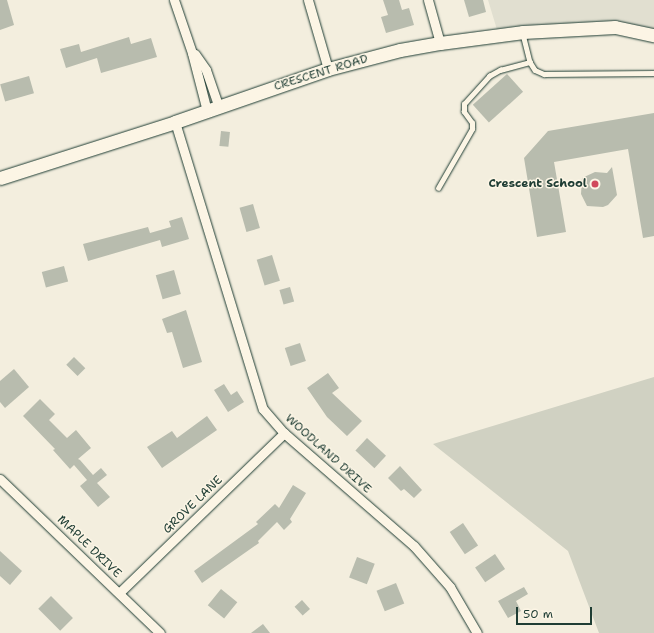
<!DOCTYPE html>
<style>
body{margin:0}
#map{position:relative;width:654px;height:633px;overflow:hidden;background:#f3eede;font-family:"Shantell Sans",sans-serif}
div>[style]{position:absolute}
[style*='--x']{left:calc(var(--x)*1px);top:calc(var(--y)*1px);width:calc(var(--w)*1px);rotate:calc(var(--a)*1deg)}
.built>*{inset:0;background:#e1dfd0}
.green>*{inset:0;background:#d0d1c2}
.building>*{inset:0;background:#b8bcae;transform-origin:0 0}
.roads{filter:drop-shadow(0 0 1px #1f3d34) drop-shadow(0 0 1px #1f3d34)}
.lane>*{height:4.5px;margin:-2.25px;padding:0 2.25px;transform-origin:2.25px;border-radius:2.25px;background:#fcf5e5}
.street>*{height:9px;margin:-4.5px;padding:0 4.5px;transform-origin:4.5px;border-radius:4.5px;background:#fcf5e5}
.secondary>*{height:13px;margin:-6.5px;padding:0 6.5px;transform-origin:6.5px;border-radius:6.5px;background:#fcf5e5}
.dots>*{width:11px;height:11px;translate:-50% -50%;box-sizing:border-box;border:2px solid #fcf5e5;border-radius:50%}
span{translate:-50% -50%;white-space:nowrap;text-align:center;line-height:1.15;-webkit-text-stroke:3px #fcf5e5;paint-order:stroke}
.street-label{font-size:12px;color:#1f3d34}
.poi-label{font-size:12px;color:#1f3d34;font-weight:700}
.right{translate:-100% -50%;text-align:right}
.scale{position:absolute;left:516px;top:607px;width:76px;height:18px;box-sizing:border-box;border:2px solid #1f3d34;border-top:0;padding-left:5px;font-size:12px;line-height:14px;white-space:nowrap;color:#1f3d34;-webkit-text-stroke:3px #fcf5e5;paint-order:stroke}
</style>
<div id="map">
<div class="built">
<div style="clip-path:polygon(488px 0,654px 0,654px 40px,608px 30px,498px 33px)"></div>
</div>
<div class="green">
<div style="clip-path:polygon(654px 377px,654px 633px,599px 633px,568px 551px,433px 444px)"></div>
</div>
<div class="building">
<div style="clip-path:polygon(0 0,7px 0,14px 25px,0 30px)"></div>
<div style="clip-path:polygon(383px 0,399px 0,402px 10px,409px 8px,414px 25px,386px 33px,381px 17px,388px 15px)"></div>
<div style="clip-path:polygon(464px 0,483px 0,486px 12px,469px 17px)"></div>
<div style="clip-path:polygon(129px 37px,131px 44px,151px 38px,157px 57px,101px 73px,97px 58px,66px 68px,60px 49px,79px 44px,81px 52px)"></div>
<div style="left:507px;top:74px;width:24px;height:46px;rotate:48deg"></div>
<div style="left:29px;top:76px;width:18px;height:30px;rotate:74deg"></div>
<div style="clip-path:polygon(654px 113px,654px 236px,643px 238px,628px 149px,554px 162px,566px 232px,537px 237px,524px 158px,548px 131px)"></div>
<div style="left:221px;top:131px;width:9px;height:15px;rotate:6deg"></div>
<div style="clip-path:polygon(612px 167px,617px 195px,608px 205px,603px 207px,587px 206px,581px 194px,582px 178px,595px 172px,607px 173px)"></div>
<div style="left:253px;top:204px;width:25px;height:14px;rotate:74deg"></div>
<div style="clip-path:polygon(182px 217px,189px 239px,162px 247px,160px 240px,88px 261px,83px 244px,148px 227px,150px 233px,171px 227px,169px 221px)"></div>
<div style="left:272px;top:255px;width:27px;height:16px;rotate:73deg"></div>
<div style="left:64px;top:266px;width:16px;height:23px;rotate:75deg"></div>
<div style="left:174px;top:270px;width:25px;height:19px;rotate:74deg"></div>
<div style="left:290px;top:287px;width:15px;height:11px;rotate:74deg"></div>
<div style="clip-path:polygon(186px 310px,202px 362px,183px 368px,172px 332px,167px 333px,162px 319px)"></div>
<div style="left:300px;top:343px;width:19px;height:16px;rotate:72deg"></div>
<div style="left:74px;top:357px;width:16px;height:11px;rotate:45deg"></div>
<div style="clip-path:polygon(14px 369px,29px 387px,5px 408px,0 402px,0 381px)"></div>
<div style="clip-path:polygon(328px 373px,339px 388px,332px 393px,362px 421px,347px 436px,327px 417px,307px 388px)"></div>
<div style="clip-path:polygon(224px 384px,231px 395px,237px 391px,244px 402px,228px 412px,214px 390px)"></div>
<div style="clip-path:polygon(40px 399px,55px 414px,49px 420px,67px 438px,76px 430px,91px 448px,78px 459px,80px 460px,93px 475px,101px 468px,107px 475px,97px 483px,110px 497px,98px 507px,80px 486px,87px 480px,74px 465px,70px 469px,53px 450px,55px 449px,23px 416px)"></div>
<div style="clip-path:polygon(207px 416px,217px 430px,162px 468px,147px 447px,172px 431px,177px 438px)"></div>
<div style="left:367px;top:438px;width:26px;height:17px;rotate:43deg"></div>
<div style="clip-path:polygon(400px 466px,422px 490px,414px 498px,404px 489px,401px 491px,388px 478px)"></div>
<div style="clip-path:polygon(293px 485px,306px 493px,290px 519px,292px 522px,284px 530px,277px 522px,258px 541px,259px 543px,202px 583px,194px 571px,258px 524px,256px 522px,275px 504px,279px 508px)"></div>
<div style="left:463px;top:523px;width:27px;height:16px;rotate:56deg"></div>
<div style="clip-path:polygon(0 551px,22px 571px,10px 585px,0 576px)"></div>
<div style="left:495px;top:554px;width:18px;height:24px;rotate:56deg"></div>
<div style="left:357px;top:557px;width:19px;height:22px;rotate:21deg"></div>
<div style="left:396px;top:583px;width:22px;height:21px;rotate:68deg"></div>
<div style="clip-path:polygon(524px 587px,528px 594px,516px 601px,521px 611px,508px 618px,498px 601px)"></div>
<div style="left:221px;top:589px;width:21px;height:21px;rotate:39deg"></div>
<div style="left:51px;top:596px;width:31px;height:18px;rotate:45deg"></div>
<div style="left:302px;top:600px;width:12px;height:10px;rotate:48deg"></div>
<div style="clip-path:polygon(263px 624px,270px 633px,251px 633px)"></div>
</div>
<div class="roads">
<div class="lane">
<div style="--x:523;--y:34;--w:29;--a:76"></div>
<div style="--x:530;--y:62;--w:9;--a:58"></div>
<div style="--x:535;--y:70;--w:10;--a:24"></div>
<div style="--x:544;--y:74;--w:110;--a:-0.5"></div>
<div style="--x:438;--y:188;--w:68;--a:-60"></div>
<div style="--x:472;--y:129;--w:6;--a:-90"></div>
<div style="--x:472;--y:123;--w:14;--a:-126"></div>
<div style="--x:464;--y:112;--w:8;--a:-90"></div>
<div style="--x:464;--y:104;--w:38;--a:-48"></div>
<div style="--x:489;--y:76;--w:13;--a:-29"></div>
<div style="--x:500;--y:70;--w:31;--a:-15"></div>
</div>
<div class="street">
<div style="--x:174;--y:0;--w:56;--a:71.2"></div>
<div style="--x:192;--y:53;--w:60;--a:75.5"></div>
<div style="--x:308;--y:0;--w:72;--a:73.8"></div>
<div style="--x:428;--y:0;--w:45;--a:74.4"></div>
<div style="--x:195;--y:54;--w:19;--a:55"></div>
<div style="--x:206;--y:70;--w:39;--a:71"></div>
<div style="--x:175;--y:122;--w:300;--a:73"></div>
<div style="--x:263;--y:409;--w:32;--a:49"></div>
<div style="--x:284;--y:433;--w:172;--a:41"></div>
<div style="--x:414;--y:546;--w:55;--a:48.7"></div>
<div style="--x:450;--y:587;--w:53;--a:59.6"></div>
<div style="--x:0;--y:479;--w:222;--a:43.9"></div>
<div style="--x:119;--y:593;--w:230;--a:-44.1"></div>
</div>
<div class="secondary">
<div style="--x:0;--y:178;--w:184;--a:-17.7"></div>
<div style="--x:175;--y:122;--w:162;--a:-19.1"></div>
<div style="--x:328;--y:69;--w:74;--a:-14.8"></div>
<div style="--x:400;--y:50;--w:41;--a:-9.9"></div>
<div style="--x:440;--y:43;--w:84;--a:-7.5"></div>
<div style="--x:523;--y:32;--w:92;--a:-3.1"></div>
<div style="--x:615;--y:27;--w:40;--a:12"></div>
</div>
</div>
<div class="dots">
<div style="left:595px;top:184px;background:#d1495b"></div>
</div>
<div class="street-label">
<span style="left:321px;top:73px;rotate:-17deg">CRESCENT ROAD</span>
<span style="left:328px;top:454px;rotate:42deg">WOODLAND DRIVE</span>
<span style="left:193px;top:505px;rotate:-44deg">GROVE LANE</span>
<span style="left:89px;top:547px;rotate:44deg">MAPLE DRIVE</span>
</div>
<div class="poi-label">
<span class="right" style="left:587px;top:184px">Crescent School</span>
</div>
<div class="scale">50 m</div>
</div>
